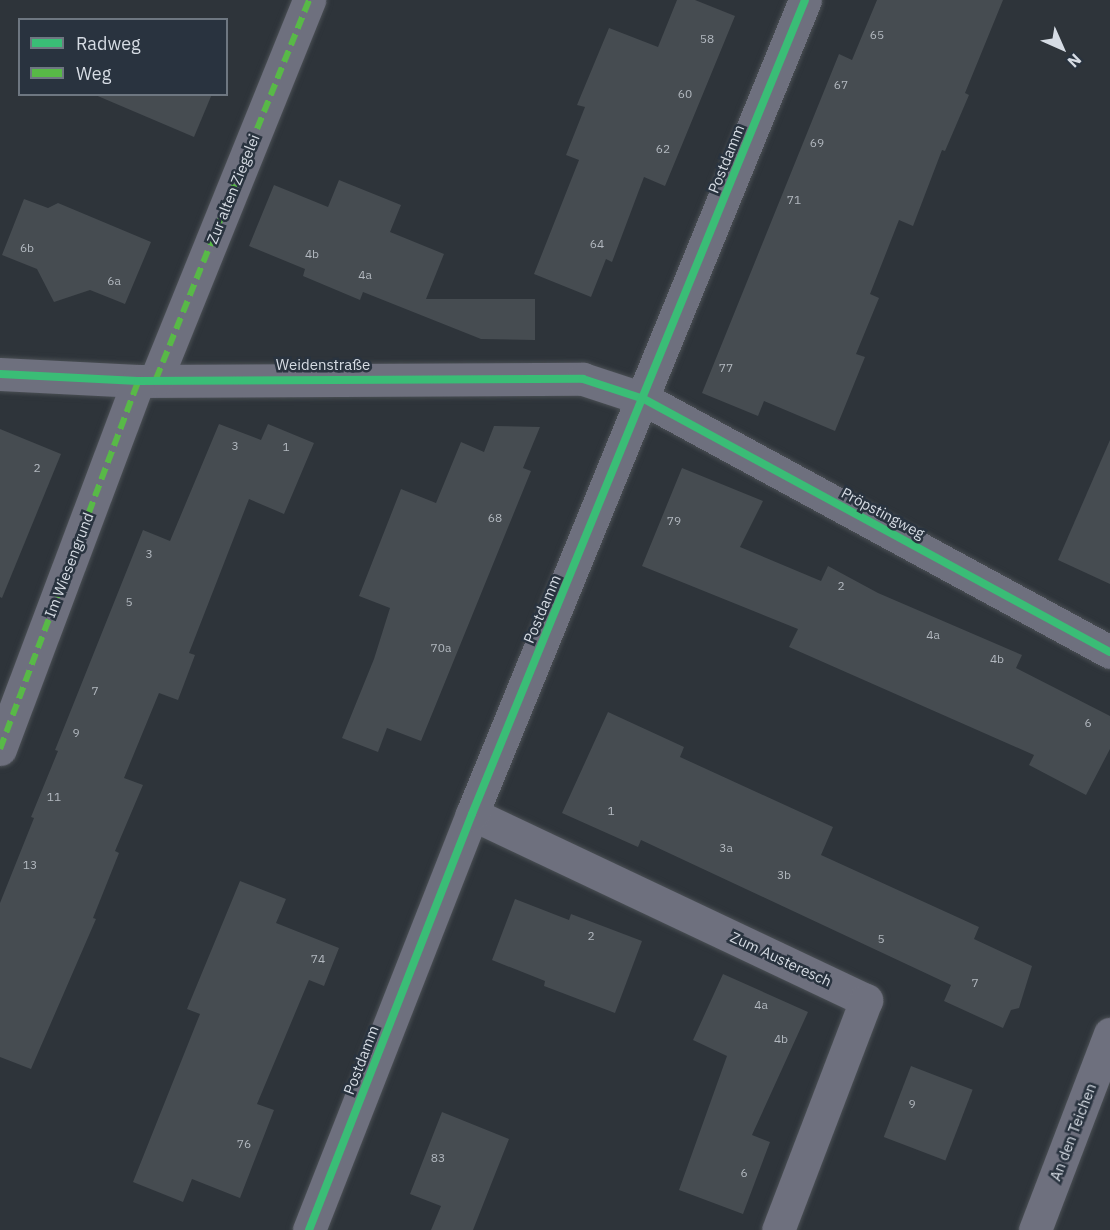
<!DOCTYPE html>
<meta charset="utf-8">
<style>
body{margin:0}
#map{position:relative;width:1110px;height:1230px;overflow:hidden;background:#2e343a;font-family:"IBM Plex Sans",sans-serif}
div>[style]{position:absolute}
[style*='--x']{left:calc(var(--x)*1px);top:calc(var(--y)*1px);width:calc(var(--w)*1px);rotate:calc(var(--a)*1deg)}
.building>*{inset:0;background:#464c51;transform-origin:0 0}
.roads{filter:drop-shadow(0 0 2px #4a4f54) drop-shadow(0 0 2px #4a4f54)}
.street>*{height:33px;margin:-16.5px;padding:0 16.5px;transform-origin:16.5px;border-radius:16.5px;background:#6e707e}
.quiet>*{height:6px;margin-top:-3px;transform-origin:0;background:repeating-linear-gradient(90deg,#58b947 0 12px,transparent 0 18px)}
.cycleway>*{height:8px;margin:-4px;padding:0 4px;transform-origin:4px;border-radius:4px;background:#3abd76}
span{translate:-50% -50%;white-space:nowrap;text-align:center;line-height:1.15;-webkit-text-stroke:5px #29333f;paint-order:stroke}
.number-label{font-size:12px;color:#b2b8bf}
.number-label span{-webkit-text-stroke-width:0}
.street-label{font-size:15px;color:#d6dce4}
.legend{position:absolute;left:18px;top:18px;width:210px;height:78px;box-sizing:border-box;background:#29333f;border:2px solid #6e7781;margin:0;padding:8px 10px;list-style:none;font-size:18px;color:#d6dce4}
.legend li{display:flex;align-items:center;gap:12px;height:30px}
.legend b{width:30px;border:2px solid #6e7781}
.north{position:absolute;left:1032px;top:18px;width:60px;height:60px;-webkit-text-stroke:4px #29333f;paint-order:stroke;rotate:135deg;font-size:16px;font-weight:700;line-height:24px;text-align:center;color:#d6dce4}
.north::after{content:'';display:block;margin:auto;width:21px;height:27px;background:#d6dce4;clip-path:polygon(50% 0,100% 100%,50% 72%,0 100%)}
</style>
<div id="map">
<div class="building">
<div style="clip-path:polygon(677px 0,695px 0,735px 16px,665px 186px,644px 177px,612px 262px,606px 259px,591px 297px,534px 274px,579px 160px,566px 155px,585px 107px,577px 105px,609px 28px,658px 47px)"></div>
<div style="clip-path:polygon(877px 0,1003px 0,965px 93px,969px 95px,945px 151px,942px 150px,913px 226px,899px 220px,870px 294px,879px 298px,856px 354px,865px 357px,835px 431px,764px 401px,758px 416px,702px 393px,839px 54px,852px 60px)"></div>
<div style="clip-path:polygon(93px 94px,212px 94px,194px 137px)"></div>
<div style="clip-path:polygon(339px 180px,401px 205px,390px 232px,444px 254px,426px 299px,535px 299px,535px 340px,481px 339px,363px 292px,360px 300px,303px 276px,305px 269px,249px 246px,274px 185px,328px 207px)"></div>
<div style="clip-path:polygon(24px 199px,48px 208px,58px 203px,151px 242px,125px 304px,90px 290px,54px 302px,37px 269px,2px 255px)"></div>
<div style="clip-path:polygon(219px 424px,261px 440px,268px 424px,314px 443px,284px 514px,249px 499px,189px 653px,195px 655px,178px 700px,159px 693px,124px 778px,143px 785px,115px 851px,119px 853px,93px 918px,96px 919px,31px 1069px,0 1057px,0 903px,34px 818px,31px 817px,58px 751px,55px 750px,143px 530px,170px 541px)"></div>
<div style="clip-path:polygon(494px 426px,540px 427px,523px 468px,531px 471px,421px 741px,387px 728px,378px 752px,342px 738px,374px 659px,390px 608px,359px 596px,401px 489px,436px 503px,461px 442px,484px 452px)"></div>
<div style="clip-path:polygon(0 429px,61px 454px,2px 598px,0 597px)"></div>
<div style="clip-path:polygon(1110px 440px,1110px 584px,1058px 560px)"></div>
<div style="clip-path:polygon(682px 468px,763px 501px,740px 547px,821px 581px,828px 566px,878px 593px,1022px 655px,1016px 668px,1110px 716px,1110px 749px,1086px 795px,1029px 765px,1034px 755px,789px 647px,798px 629px,642px 566px)"></div>
<div style="clip-path:polygon(608px 712px,684px 747px,680px 757px,833px 827px,821px 855px,979px 927px,974px 939px,1032px 966px,1019px 1008px,1011px 1010px,1003px 1028px,944px 1001px,951px 985px,641px 840px,638px 847px,562px 813px)"></div>
<div style="clip-path:polygon(240px 881px,286px 899px,276px 923px,339px 948px,324px 986px,309px 980px,257px 1104px,274px 1110px,240px 1198px,192px 1179px,183px 1202px,133px 1182px,200px 1014px,187px 1009px)"></div>
<div style="clip-path:polygon(515px 899px,569px 920px,571px 914px,642px 941px,615px 1013px,544px 986px,545px 981px,492px 960px)"></div>
<div style="clip-path:polygon(723px 974px,808px 1012px,752px 1135px,770px 1142px,743px 1214px,679px 1190px,727px 1056px,693px 1040px)"></div>
<div style="left:911px;top:1066px;width:66px;height:76px;rotate:21deg"></div>
<div style="clip-path:polygon(442px 1112px,509px 1139px,473px 1230px,431px 1230px,441px 1206px,410px 1194px)"></div>
</div>
<div class="roads">
<div class="street">
<div style="--x:0;--y:374;--w:138;--a:2.9"></div>
<div style="--x:138;--y:381;--w:445;--a:-0.3"></div>
<div style="--x:583;--y:379;--w:64;--a:18.2"></div>
<div style="--x:644;--y:399;--w:530;--a:28.5"></div>
<div style="--x:156;--y:379;--w:409;--a:-68"></div>
<div style="--x:0;--y:749;--w:393;--a:-69.4"></div>
<div style="--x:472;--y:814;--w:436;--a:25.3"></div>
<div style="--x:866;--y:1000;--w:246;--a:110.9"></div>
<div style="--x:309;--y:1230;--w:447;--a:-68.6"></div>
<div style="--x:472;--y:814;--w:879;--a:-67.75"></div>
<div style="--x:1035;--y:1230;--w:210;--a:-69.1"></div>
</div>
</div>
<div class="quiet">
<div style="--x:156;--y:379;--w:409;--a:-68"></div>
<div style="--x:0;--y:749;--w:393;--a:-69.4"></div>
</div>
<div class="cycleway">
<div style="--x:0;--y:374;--w:138;--a:2.9"></div>
<div style="--x:138;--y:381;--w:445;--a:-0.3"></div>
<div style="--x:583;--y:379;--w:64;--a:18.2"></div>
<div style="--x:644;--y:399;--w:530;--a:28.5"></div>
<div style="--x:309;--y:1230;--w:447;--a:-68.6"></div>
<div style="--x:472;--y:814;--w:879;--a:-67.75"></div>
</div>
<div class="number-label">
<span style="left:877px;top:35px">65</span>
<span style="left:707px;top:39px">58</span>
<span style="left:841px;top:85px">67</span>
<span style="left:685px;top:94px">60</span>
<span style="left:817px;top:143px">69</span>
<span style="left:663px;top:149px">62</span>
<span style="left:794px;top:200px">71</span>
<span style="left:597px;top:244px">64</span>
<span style="left:27px;top:248px">6b</span>
<span style="left:312px;top:254px">4b</span>
<span style="left:365px;top:275px">4a</span>
<span style="left:114px;top:281px">6a</span>
<span style="left:726px;top:368px">77</span>
<span style="left:235px;top:446px">3</span>
<span style="left:286px;top:447px">1</span>
<span style="left:37px;top:468px">2</span>
<span style="left:495px;top:518px">68</span>
<span style="left:674px;top:521px">79</span>
<span style="left:149px;top:554px">3</span>
<span style="left:841px;top:586px">2</span>
<span style="left:129px;top:602px">5</span>
<span style="left:933px;top:635px">4a</span>
<span style="left:441px;top:648px">70a</span>
<span style="left:997px;top:659px">4b</span>
<span style="left:95px;top:691px">7</span>
<span style="left:1088px;top:723px">6</span>
<span style="left:76px;top:733px">9</span>
<span style="left:54px;top:797px">11</span>
<span style="left:611px;top:811px">1</span>
<span style="left:726px;top:848px">3a</span>
<span style="left:30px;top:865px">13</span>
<span style="left:784px;top:875px">3b</span>
<span style="left:591px;top:936px">2</span>
<span style="left:881px;top:939px">5</span>
<span style="left:318px;top:959px">74</span>
<span style="left:975px;top:983px">7</span>
<span style="left:761px;top:1005px">4a</span>
<span style="left:781px;top:1039px">4b</span>
<span style="left:912px;top:1104px">9</span>
<span style="left:244px;top:1144px">76</span>
<span style="left:438px;top:1158px">83</span>
<span style="left:744px;top:1173px">6</span>
</div>
<div class="street-label">
<span style="left:726px;top:159px;rotate:-68deg">Postdamm</span>
<span style="left:233px;top:189px;rotate:-68deg">Zur alten Ziegelei</span>
<span style="left:323px;top:365px">Weidenstraße</span>
<span style="left:883px;top:513px;rotate:28deg">Pröpstingweg</span>
<span style="left:69px;top:565px;rotate:-69deg">Im Wiesengrund</span>
<span style="left:542px;top:609px;rotate:-67deg">Postdamm</span>
<span style="left:781px;top:959px;rotate:25deg">Zum Austeresch</span>
<span style="left:361px;top:1060px;rotate:-69deg">Postdamm</span>
<span style="left:1073px;top:1132px;rotate:-69deg">An den Teichen</span>
</div>
<ul class="legend">
<li><b style="height:8px;background:#3abd76"></b>Radweg</li>
<li><b style="height:8px;background:#58b947"></b>Weg</li>
</ul>
<div class="north">N</div>
</div>
